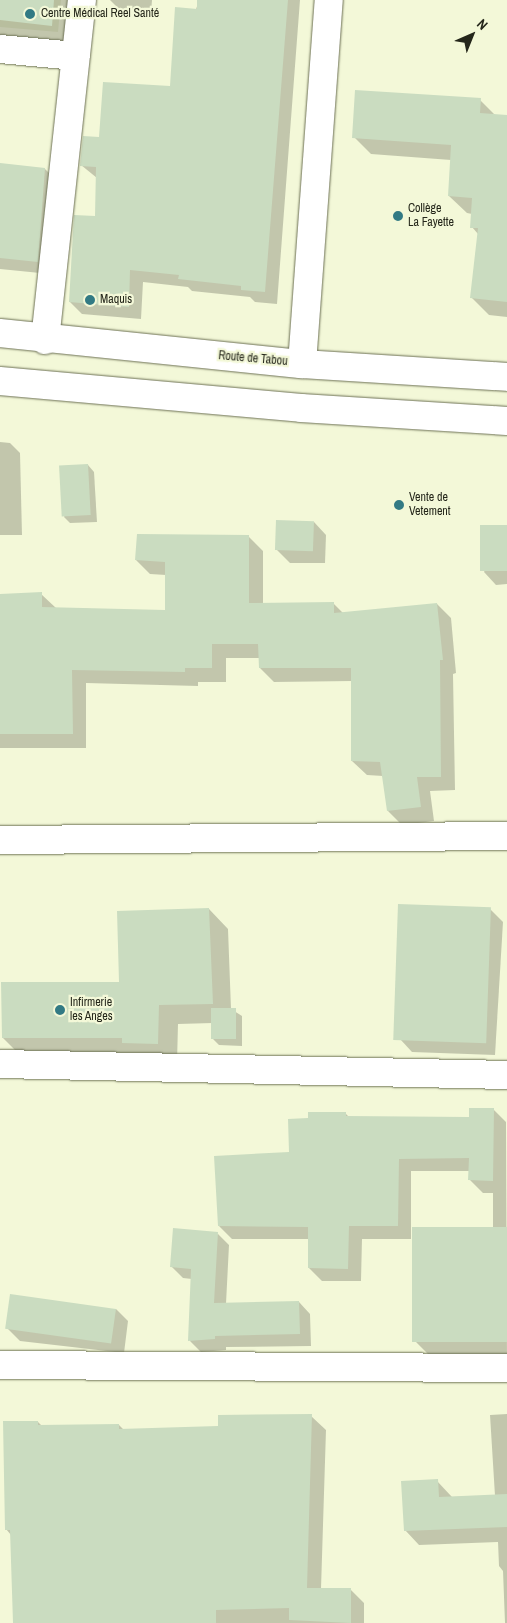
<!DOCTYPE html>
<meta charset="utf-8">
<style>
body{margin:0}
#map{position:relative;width:507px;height:1623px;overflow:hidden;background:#f3f8d8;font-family:"Archivo Narrow",sans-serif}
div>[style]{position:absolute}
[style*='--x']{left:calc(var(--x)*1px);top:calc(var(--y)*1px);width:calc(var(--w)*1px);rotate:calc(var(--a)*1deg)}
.built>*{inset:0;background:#e7eec6}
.shadow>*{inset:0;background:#0003}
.building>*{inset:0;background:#cadcc0;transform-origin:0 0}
.roads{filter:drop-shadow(0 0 1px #6d7155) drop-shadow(0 0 1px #6d7155)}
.minor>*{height:28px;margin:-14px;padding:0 14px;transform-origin:14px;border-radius:14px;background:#fff}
.major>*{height:28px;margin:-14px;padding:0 14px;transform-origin:14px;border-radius:14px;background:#fff}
.dots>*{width:14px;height:14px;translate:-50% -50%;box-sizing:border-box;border:2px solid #f3f8d8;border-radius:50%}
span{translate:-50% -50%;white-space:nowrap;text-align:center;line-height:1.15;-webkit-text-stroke:4.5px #f3f8d8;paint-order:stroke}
.poi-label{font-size:12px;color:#24261a}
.left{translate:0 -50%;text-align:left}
.street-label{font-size:12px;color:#24261a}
.north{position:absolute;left:447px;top:10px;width:50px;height:50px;-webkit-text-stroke:4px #f3f8d8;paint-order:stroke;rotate:44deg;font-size:14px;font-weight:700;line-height:20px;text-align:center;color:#24261a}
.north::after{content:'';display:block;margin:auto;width:18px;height:22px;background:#24261a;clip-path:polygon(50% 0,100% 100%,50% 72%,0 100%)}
</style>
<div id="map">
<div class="built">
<div style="clip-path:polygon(0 0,61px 0,58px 32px,0 27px)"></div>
</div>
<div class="shadow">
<div style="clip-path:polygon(0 0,79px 0,75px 49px,0 41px)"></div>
<div style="clip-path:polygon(110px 0,152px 0,151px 13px,120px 10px)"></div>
<div style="clip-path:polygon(199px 0,300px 0,277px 304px,255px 302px,250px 297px,192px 291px,188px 287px,143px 282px,141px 319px,82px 314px,70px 302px,75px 216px,96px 217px,97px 178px,81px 165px,100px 138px,171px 88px)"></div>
<div style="clip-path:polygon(480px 100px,496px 116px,507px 116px,507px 317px,489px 315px,471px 297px,478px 234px,472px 227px,472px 214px,467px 213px,449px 196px,451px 160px,371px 154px,354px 137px)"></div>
<div style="clip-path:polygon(0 165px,45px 169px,58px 182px,50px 274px,0 269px)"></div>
<div style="clip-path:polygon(0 442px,10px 443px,20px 453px,22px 535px,0 535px)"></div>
<div style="clip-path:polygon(88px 465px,94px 472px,97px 522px,70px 523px,64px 517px)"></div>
<div style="clip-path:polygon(314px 522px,326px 535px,325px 563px,290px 563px,277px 550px)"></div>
<div style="clip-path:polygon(507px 527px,507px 584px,496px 585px,484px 572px)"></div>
<div style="clip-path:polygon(248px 536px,263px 551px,263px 604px,333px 603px,343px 613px,437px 604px,451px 618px,456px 673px,453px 674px,455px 790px,430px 791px,434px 821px,402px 825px,388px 811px,383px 776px,367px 775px,352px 761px,353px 681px,274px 682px,260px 668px,260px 658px,226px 658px,226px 682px,198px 682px,198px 686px,86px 683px,86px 748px,0 748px,0 595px,41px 594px,56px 608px,166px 611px,166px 575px,150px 574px,136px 560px)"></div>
<div style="clip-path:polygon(209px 909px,228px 929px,231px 1009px,242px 1016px,242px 1046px,219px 1045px,213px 1039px,213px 1023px,178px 1024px,177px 1063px,22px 1057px,3px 1038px,121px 984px)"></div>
<div style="clip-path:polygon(490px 909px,503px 922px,495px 1055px,412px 1052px,400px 1039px)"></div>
<div style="clip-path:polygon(493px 1109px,506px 1122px,507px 1357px,429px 1355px,416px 1342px,493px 1229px,493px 1193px,483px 1193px,470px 1180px,470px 1171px,411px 1171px,411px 1239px,362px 1239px,361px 1281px,322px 1281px,309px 1268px,310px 1239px,232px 1239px,219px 1226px,290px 1154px,309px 1120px,345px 1113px,349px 1117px,470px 1118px)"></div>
<div style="clip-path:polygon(218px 1234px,229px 1245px,226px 1304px,299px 1302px,310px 1314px,311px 1346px,226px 1347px,226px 1350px,201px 1352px,190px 1341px,192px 1279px,183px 1278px,171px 1266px)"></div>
<div style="clip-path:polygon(116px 1309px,128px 1321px,124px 1353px,20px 1341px,7px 1328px)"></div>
<div style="clip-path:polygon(507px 1414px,507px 1623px,505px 1623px,503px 1571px,499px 1566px,498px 1542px,419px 1545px,405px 1530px,437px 1481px,452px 1497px,495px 1496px,490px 1415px)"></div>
<div style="clip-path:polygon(311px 1416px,326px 1430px,321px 1589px,350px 1589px,364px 1603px,364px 1623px,15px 1623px,11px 1535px,6px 1529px,38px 1422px,42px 1426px,119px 1425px,124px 1430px,219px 1428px)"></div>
</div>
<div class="building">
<div style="clip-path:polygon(0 0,54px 0,52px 26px,0 20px)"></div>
<div style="clip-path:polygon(197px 0,288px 0,265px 292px,241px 290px,241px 286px,178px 279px,179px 275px,130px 270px,129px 307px,69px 302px,74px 215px,95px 216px,96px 167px,80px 166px,83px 136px,99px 137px,103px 82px,170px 86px,175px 7px,197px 9px)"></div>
<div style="clip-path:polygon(355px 90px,481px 98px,480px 113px,507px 115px,507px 302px,470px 298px,478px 228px,470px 228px,472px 198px,448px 196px,451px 145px,352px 138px)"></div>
<div style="clip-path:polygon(0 163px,45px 168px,38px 262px,0 258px)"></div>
<div style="left:88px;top:464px;width:51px;height:29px;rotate:87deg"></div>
<div style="left:276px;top:520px;width:38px;height:30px;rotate:2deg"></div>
<div style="left:507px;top:525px;width:46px;height:27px;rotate:90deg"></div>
<div style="clip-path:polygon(137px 534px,249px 535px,249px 603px,334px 602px,334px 613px,437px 603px,443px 660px,440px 660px,441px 777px,417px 777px,421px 807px,387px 811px,380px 762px,351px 761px,351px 668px,259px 668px,258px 644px,212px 644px,212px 668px,185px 668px,185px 672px,72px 670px,73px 734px,0 734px,0 594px,42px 592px,42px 607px,165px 610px,165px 562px,135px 560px)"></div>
<div style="left:398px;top:904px;width:93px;height:136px;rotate:2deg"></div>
<div style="clip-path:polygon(209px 908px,213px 1004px,159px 1005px,158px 1044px,122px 1043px,122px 1038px,2px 1038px,1px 982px,119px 982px,117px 911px)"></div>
<div style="left:211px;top:1008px;width:25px;height:31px"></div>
<div style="clip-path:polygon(469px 1108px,494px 1108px,493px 1181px,468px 1180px,469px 1158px,399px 1159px,398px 1226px,349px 1226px,348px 1269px,308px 1268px,308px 1227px,218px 1226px,214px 1156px,289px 1152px,288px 1119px,308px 1118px,308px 1112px,346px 1112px,346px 1116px,469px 1117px)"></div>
<div style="left:507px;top:1227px;width:115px;height:95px;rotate:90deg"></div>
<div style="clip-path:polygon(173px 1228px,218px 1232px,214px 1303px,299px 1301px,300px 1334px,215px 1336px,215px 1339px,188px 1341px,191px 1269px,170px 1267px)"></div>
<div style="left:10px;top:1294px;width:107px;height:35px;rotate:8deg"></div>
<div style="clip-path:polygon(312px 1414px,307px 1588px,351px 1588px,351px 1623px,289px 1620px,289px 1608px,216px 1610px,216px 1623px,13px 1623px,10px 1530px,5px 1530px,3px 1421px,38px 1421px,38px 1425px,119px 1424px,119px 1429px,218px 1426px,218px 1415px)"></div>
<div style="clip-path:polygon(438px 1479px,439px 1497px,507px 1494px,507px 1527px,404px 1531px,401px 1481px)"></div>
</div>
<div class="roads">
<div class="minor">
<div style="--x:0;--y:49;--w:76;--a:5.3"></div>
<div style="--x:45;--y:340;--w:342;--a:-83.8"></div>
<div style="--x:302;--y:364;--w:365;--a:-85.8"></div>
<div style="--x:0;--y:840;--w:507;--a:-0.45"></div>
<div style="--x:0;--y:1064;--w:507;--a:1.24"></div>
<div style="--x:0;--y:1365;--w:507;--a:0.34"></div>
</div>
<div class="major">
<div style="--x:0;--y:333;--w:304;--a:5.9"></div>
<div style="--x:302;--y:364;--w:205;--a:3.6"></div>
<div style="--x:0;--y:381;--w:302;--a:5.1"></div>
<div style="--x:301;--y:408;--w:206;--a:3.6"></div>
</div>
</div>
<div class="dots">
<div style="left:30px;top:14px;background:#327a84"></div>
<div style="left:398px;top:216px;background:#327a84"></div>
<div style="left:90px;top:300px;background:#327a84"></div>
<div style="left:399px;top:505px;background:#327a84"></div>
<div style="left:60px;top:1010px;background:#327a84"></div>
</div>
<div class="poi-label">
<span class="left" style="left:41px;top:14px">Centre Médical Reel Santé</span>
<span class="left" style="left:408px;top:216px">Collège<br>La Fayette</span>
<span class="left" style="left:100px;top:300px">Maquis</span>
<span class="left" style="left:409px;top:505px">Vente de<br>Vetement</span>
<span class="left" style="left:70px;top:1010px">Infirmerie<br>les Anges</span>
</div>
<div class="street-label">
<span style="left:253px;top:359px;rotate:5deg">Route de Tabou</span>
</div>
<div class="north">N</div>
</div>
